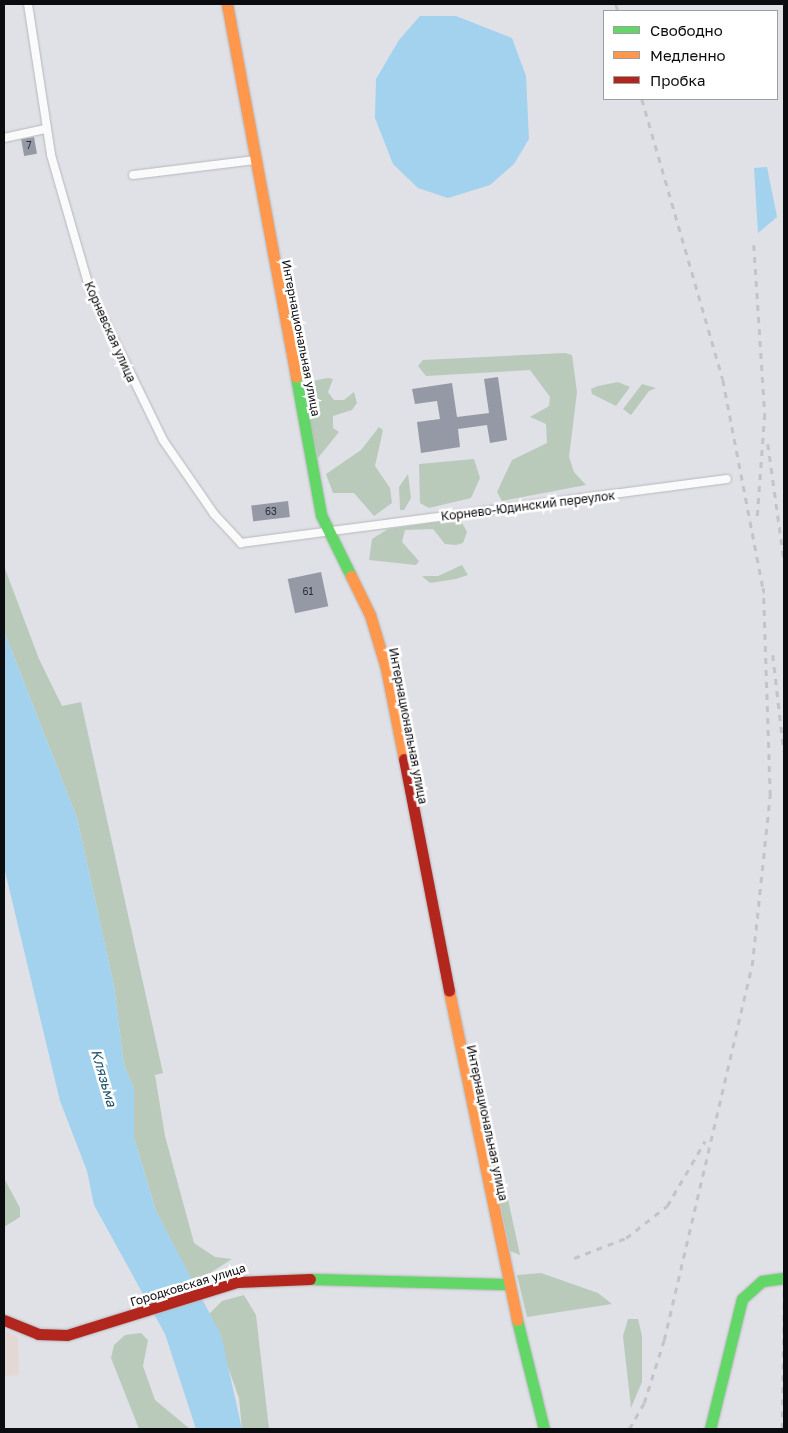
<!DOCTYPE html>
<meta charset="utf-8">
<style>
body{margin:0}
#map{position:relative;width:788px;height:1433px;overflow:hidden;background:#dfe1e6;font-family:"Golos Text",sans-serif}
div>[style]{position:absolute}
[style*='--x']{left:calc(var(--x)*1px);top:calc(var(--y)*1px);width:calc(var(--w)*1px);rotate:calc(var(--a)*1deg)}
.commercial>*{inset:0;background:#e3d8d3}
.green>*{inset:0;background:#b9cabb}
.water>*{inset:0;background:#a2d2ed}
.building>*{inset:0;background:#9499a5;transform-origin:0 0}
.roads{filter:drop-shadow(0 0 1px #b6b7bb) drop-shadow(0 0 1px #b6b7bb)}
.street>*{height:8px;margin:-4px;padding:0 4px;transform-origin:4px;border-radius:4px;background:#fafafb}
.fast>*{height:11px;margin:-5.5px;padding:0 5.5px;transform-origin:5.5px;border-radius:5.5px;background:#63d668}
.slow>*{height:11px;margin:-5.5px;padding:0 5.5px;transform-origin:5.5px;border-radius:5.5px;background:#ff974d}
.jam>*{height:11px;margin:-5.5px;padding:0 5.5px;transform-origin:5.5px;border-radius:5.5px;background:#b3261e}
.rail>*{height:2.5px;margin-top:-1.25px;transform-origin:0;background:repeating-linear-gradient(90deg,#c4c4c6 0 6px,transparent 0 12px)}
span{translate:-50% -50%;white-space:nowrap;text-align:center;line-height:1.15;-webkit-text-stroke:5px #fff;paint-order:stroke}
.number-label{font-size:10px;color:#2d2f34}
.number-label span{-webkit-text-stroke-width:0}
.street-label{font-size:12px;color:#0b0c0f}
.water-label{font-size:14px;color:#1a5069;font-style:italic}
.frame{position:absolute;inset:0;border:5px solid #0b0c0f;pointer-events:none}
.legend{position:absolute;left:603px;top:10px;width:175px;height:90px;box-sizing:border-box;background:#fff;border:1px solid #9d9e9f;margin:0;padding:6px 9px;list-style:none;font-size:15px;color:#0b0c0f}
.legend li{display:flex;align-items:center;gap:10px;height:25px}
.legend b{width:25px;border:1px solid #9d9e9f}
</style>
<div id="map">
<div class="commercial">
<div style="clip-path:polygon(4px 1330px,18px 1337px,19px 1375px,4px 1376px)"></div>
</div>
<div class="green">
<div style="clip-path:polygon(565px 353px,572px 355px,577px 392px,569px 457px,574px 472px,586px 485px,502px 501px,497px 492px,512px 460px,547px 443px,546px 424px,530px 417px,549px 406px,550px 397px,530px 370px,426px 376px,418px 366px,423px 360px)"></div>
<div style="clip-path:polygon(328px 378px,333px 379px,328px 392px,334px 400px,344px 400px,354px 392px,357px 403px,352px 410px,333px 416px,333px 428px,339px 432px,318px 458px,303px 389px,306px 382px)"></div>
<div style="clip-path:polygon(618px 382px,630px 387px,616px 406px,592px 394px,591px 389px,598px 386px)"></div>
<div style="clip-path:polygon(642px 384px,656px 388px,649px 391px,631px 415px,623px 409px)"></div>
<div style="clip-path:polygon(379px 427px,383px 430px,375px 466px,390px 488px,392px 503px,374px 516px,354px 493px,333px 493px,326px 474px,361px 450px)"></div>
<div style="clip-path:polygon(474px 459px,480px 478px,471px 498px,429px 508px,420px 503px,419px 464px)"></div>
<div style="clip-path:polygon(408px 474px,411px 498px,404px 510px,400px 510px,399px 487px)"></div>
<div style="clip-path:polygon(460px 519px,467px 532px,463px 543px,456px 545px,445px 544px,433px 529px,405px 530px,402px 542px,419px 561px,416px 565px,369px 560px,372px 539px,388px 529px)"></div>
<div style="clip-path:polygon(462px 565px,468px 575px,456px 579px,430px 583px,422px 576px,438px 576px)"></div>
<div style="clip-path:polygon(4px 566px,39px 659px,62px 706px,81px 702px,163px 1073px,155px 1075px,165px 1136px,194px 1243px,215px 1257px,232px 1259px,207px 1275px,191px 1279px,156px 1211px,134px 1138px,134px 1089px,124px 1065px,114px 986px,77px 818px,4px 631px)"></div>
<div style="clip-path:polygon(486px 1097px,520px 1255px,510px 1251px,479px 1101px)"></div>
<div style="clip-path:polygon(4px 1178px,20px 1208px,20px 1217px,4px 1227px)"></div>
<div style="clip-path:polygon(541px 1273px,598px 1293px,612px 1304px,527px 1317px,517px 1275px)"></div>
<div style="clip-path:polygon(244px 1295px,256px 1315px,269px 1429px,242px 1429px,239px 1398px,209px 1314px,222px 1301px)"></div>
<div style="clip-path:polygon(628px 1319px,638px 1319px,642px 1336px,642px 1382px,631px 1408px,623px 1336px)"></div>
<div style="clip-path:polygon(141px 1333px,148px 1340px,143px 1366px,155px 1400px,190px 1429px,139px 1429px,111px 1358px,114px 1345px,125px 1335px)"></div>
</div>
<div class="water">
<div style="clip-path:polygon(420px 16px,456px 16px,512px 38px,526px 76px,529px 139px,514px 164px,490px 185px,448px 198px,418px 188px,393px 164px,375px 118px,376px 79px,399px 40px)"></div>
<div style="clip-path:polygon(767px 167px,777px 217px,758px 233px,754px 168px)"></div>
<div style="clip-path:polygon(4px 631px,77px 818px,114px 986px,124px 1065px,134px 1089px,134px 1138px,156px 1211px,221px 1335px,242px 1429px,196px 1429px,165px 1334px,94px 1205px,87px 1171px,60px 1101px,4px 867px)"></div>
</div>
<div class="building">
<div style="left:34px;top:137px;width:17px;height:13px;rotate:80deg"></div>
<div style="clip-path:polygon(498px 377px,507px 440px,490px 443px,487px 425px,458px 429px,460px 447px,421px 453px,417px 422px,440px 419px,437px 401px,415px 404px,412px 389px,452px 383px,457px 417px,489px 413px,484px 379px)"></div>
<div style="left:288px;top:501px;width:16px;height:37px;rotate:83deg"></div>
<div style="left:321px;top:572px;width:35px;height:34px;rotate:78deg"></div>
</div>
<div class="roads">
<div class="street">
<div style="--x:28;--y:4;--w:153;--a:81.3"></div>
<div style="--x:51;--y:155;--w:141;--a:73.9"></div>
<div style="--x:90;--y:290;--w:167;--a:64"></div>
<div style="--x:163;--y:440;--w:90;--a:55.4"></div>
<div style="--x:214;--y:514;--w:40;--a:47"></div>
<div style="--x:241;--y:543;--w:490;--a:-7.5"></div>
<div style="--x:4;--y:138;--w:42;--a:-12.4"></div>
<div style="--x:133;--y:175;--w:123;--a:-7"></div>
</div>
<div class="fast">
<div style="--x:296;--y:377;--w:140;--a:79.7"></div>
<div style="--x:321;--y:515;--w:68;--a:63.8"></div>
<div style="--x:310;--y:1279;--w:196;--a:1.5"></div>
<div style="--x:517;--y:1320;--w:112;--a:76.1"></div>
<div style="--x:710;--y:1429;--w:134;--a:-76.2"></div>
<div style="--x:742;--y:1299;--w:27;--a:-42"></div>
<div style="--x:762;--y:1281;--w:22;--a:-8"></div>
</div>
<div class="slow">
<div style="--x:227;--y:4;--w:379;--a:79.5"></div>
<div style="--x:351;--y:576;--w:43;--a:64"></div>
<div style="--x:370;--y:615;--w:55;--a:73.2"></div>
<div style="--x:386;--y:668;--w:93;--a:78.8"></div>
<div style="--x:449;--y:991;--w:336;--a:78.3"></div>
</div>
<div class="jam">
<div style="--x:404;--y:759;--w:236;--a:79"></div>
<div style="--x:4;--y:1320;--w:37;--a:22"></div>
<div style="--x:38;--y:1334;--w:29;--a:2"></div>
<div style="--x:67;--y:1335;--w:178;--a:-17.3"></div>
<div style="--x:237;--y:1282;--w:73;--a:-2.4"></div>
</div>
</div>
<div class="rail">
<div style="--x:616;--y:4;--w:7;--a:74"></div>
<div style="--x:642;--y:99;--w:292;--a:73.9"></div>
<div style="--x:723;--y:380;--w:217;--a:79.1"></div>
<div style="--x:754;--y:245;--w:169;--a:86.3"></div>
<div style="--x:765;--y:414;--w:108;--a:94.2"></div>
<div style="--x:768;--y:444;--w:117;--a:82.1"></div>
<div style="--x:773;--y:655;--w:97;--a:83.5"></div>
<div style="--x:574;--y:1258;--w:56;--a:-21"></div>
<div style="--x:626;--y:1238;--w:52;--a:-38"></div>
<div style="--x:667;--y:1206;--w:75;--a:-59.7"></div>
<div style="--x:629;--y:1429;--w:30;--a:-60"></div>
<div style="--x:644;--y:1403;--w:66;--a:-72.4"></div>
<div style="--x:664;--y:1340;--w:384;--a:-76.8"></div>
<div style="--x:752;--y:966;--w:171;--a:-84"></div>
<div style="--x:770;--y:796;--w:208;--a:-91.9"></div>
<div style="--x:782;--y:1429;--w:140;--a:-89.2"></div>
</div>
<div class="number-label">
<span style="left:29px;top:146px">7</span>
<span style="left:271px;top:512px">63</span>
<span style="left:308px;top:592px">61</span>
</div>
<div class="street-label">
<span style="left:110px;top:332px;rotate:66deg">Корневская улица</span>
<span style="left:301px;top:338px;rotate:79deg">Интернациональная улица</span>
<span style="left:528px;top:506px;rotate:-7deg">Корнево-Юдинский переулок</span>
<span style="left:408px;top:726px;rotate:79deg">Интернациональная улица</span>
<span style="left:487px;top:1123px;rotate:78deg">Интернациональная улица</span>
<span style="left:188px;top:1285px;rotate:-17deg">Городковская улица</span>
</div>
<div class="water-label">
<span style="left:104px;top:1078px;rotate:74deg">Клязьма</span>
</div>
<div class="frame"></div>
<ul class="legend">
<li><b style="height:6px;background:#63d668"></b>Свободно</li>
<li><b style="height:6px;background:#ff974d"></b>Медленно</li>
<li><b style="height:6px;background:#b3261e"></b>Пробка</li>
</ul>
</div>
